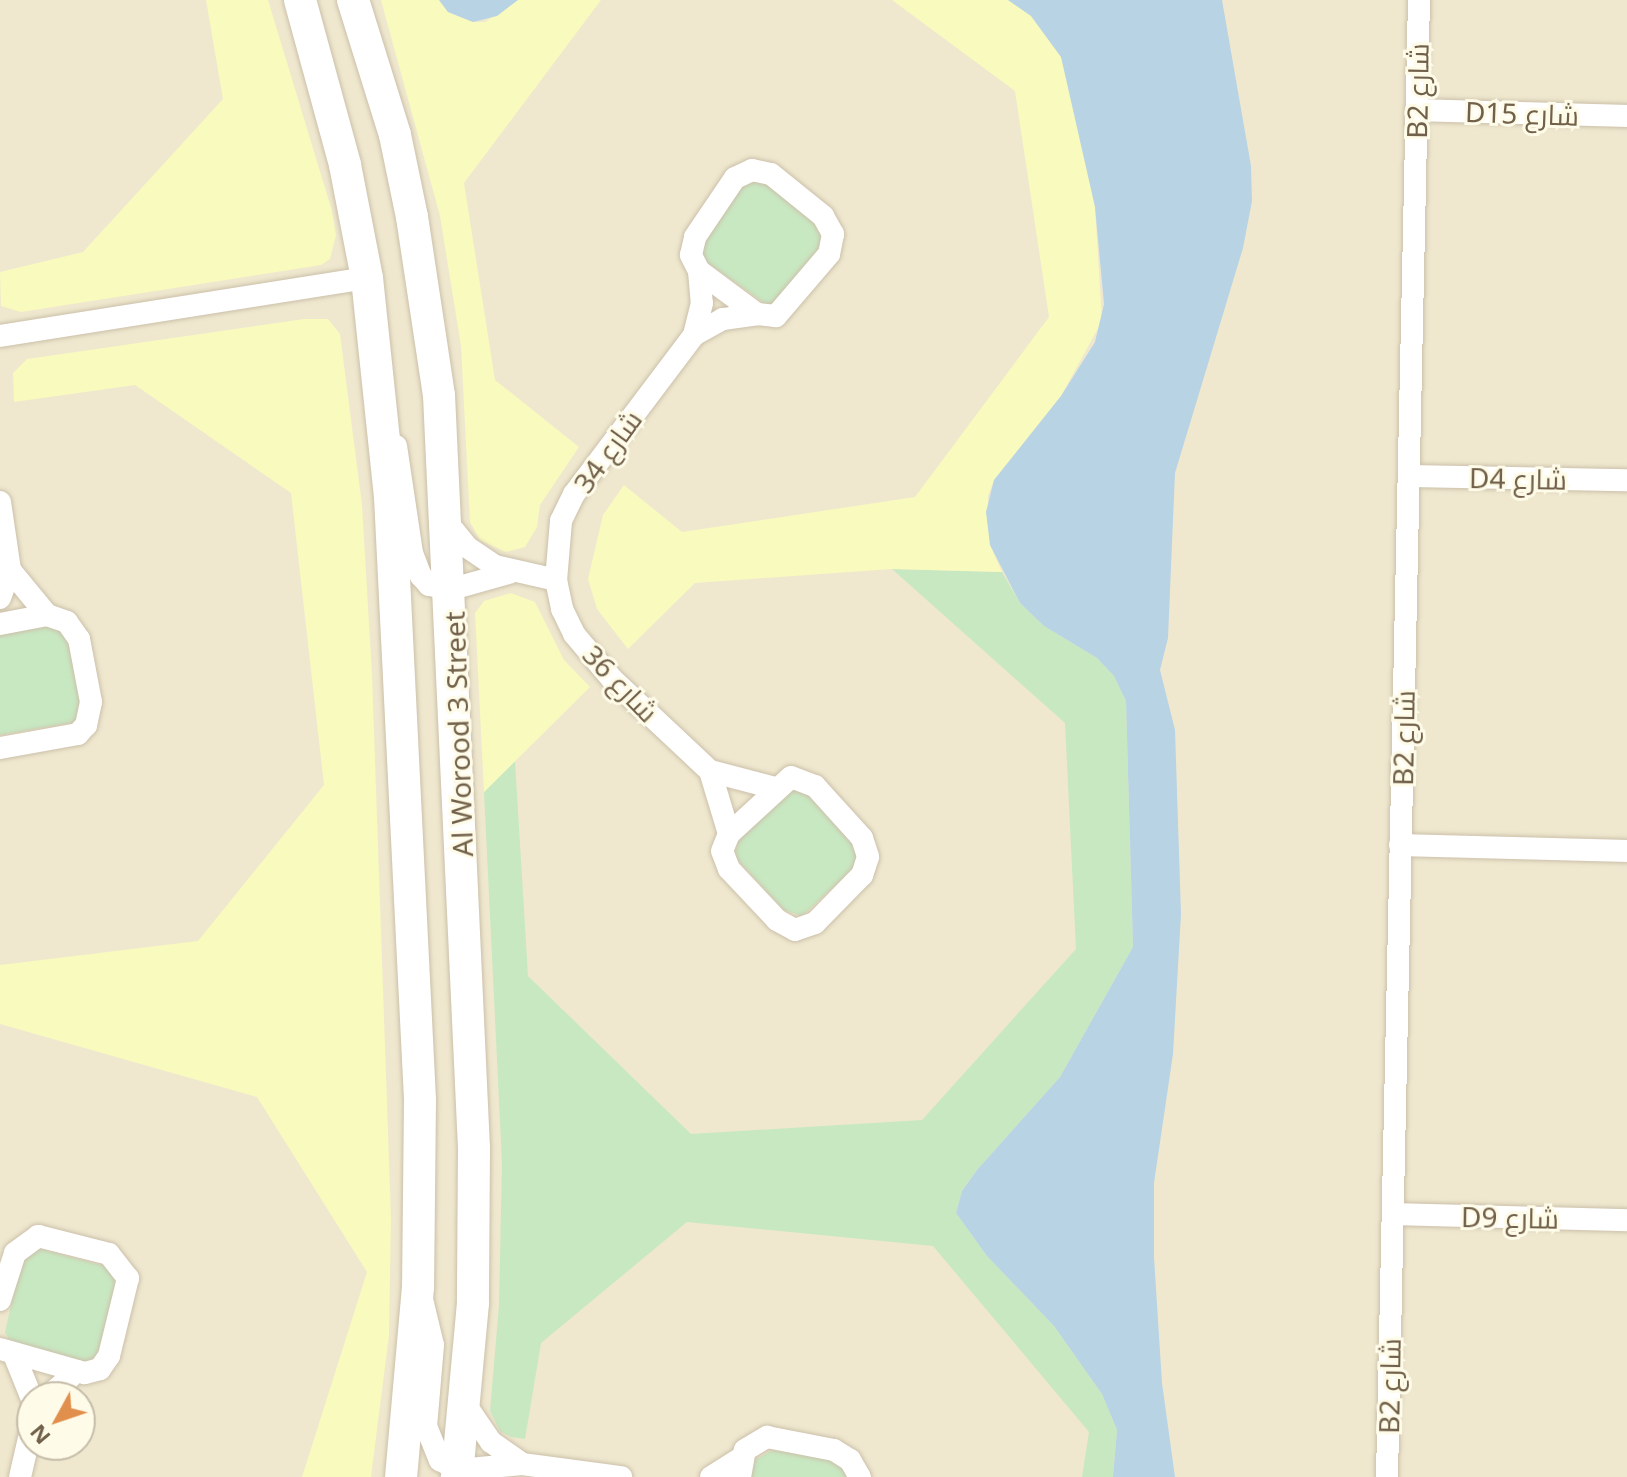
<!DOCTYPE html>
<meta charset="utf-8">
<style>
body{margin:0}
#map{position:relative;width:1627px;height:1477px;overflow:hidden;background:#fbf7e2;font-family:"Noto Sans",Cairo,sans-serif}
div>[style]{position:absolute}
[style*='--x']{left:calc(var(--x)*1px);top:calc(var(--y)*1px);width:calc(var(--w)*1px);rotate:calc(var(--a)*1deg)}
.residential>*{inset:0;background:#efe8cf}
.green>*{inset:0;background:#c8e8c2}
.sand>*{inset:0;background:#f9fabe}
.water>*{inset:0;background:#b8d3e4}
.roads{filter:drop-shadow(0 0 2px #ccc0aa) drop-shadow(0 0 2px #ccc0aa)}
.street>*{height:22px;margin:-11px;padding:0 11px;transform-origin:11px;border-radius:11px;background:#fff}
.secondary>*{height:32px;margin:-16px;padding:0 16px;transform-origin:16px;border-radius:16px;background:#fff}
span{translate:-50% -50%;white-space:nowrap;text-align:center;line-height:1.15;-webkit-text-stroke:6px #fefbe8;paint-order:stroke}
.street-label{font-size:28px;color:#72614a}
.north{position:absolute;left:16px;top:1381px;width:80px;height:80px;box-sizing:border-box;background:#fefbe8;border:2px solid #c6bda9;border-radius:50%;rotate:230deg;font-size:22px;font-weight:700;line-height:32px;text-align:center;color:#72614a}
.north::after{content:'';display:block;margin:auto;width:28px;height:36px;background:#e18f4c;clip-path:polygon(50% 0,100% 100%,50% 72%,0 100%)}
</style>
<div id="map">
<div class="residential">
<div style="clip-path:polygon(evenodd,0 0,1627px 0,1627px 1477px,0 1477px,0 0,32px 1397px,80px 1397px,80px 1445px,32px 1445px,32px 1397px)"></div>
</div>
<div class="green">
<div style="clip-path:polygon(760px 180px,822px 224px,827px 240px,776px 304px,767px 305px,705px 261px,701px 253px,705px 236px,742px 187px)"></div>
<div style="clip-path:polygon(892px 569px,1002px 572px,1020px 603px,1044px 626px,1097px 658px,1114px 676px,1126px 701px,1133px 947px,1060px 1077px,977px 1170px,962px 1191px,956px 1213px,987px 1256px,1054px 1326px,1102px 1394px,1117px 1430px,1113px 1477px,1082px 1477px,1089px 1432px,933px 1246px,687px 1222px,541px 1343px,525px 1439px,511px 1437px,500px 1431px,490px 1411px,499px 1305px,502px 1163px,484px 792px,515px 761px,528px 976px,691px 1134px,922px 1120px,1076px 949px,1065px 723px)"></div>
<div style="clip-path:polygon(50px 626px,67px 632px,83px 706px,76px 722px,0 735px,0 634px)"></div>
<div style="clip-path:polygon(793px 788px,810px 795px,859px 845px,856px 866px,802px 916px,784px 910px,735px 857px,738px 840px)"></div>
<div style="clip-path:polygon(36px 1248px,105px 1266px,118px 1280px,101px 1353px,88px 1364px,9px 1340px,5px 1332px,22px 1258px)"></div>
<div style="clip-path:polygon(773px 1450px,839px 1460px,852px 1477px,751px 1477px,755px 1460px)"></div>
</div>
<div class="sand">
<div style="clip-path:polygon(206px 0,268px 0,332px 211px,336px 235px,330px 259px,321px 265px,21px 312px,1px 306px,0 272px,83px 252px,223px 99px)"></div>
<div style="clip-path:polygon(381px 0,439px 0,448px 12px,473px 22px,485px 22px,518px 0,601px 0,464px 183px,495px 380px,579px 447px,540px 505px,537px 527px,525px 547px,506px 552px,480px 540px,470px 522px,461px 346px,440px 216px)"></div>
<div style="clip-path:polygon(892px 0,1008px 0,1031px 16px,1061px 57px,1077px 109px,1095px 207px,1102px 321px,1061px 396px,994px 480px,988px 496px,990px 545px,1002px 572px,892px 569px,695px 583px,628px 649px,597px 609px,588px 579px,603px 515px,624px 485px,682px 532px,915px 497px,1049px 317px,1015px 91px)"></div>
<div style="clip-path:polygon(304px 319px,328px 319px,340px 334px,362px 505px,372px 674px,391px 1218px,389px 1335px,371px 1477px,302px 1477px,367px 1272px,257px 1097px,0 1024px,0 965px,198px 941px,324px 785px,291px 493px,135px 385px,14px 402px,13px 373px,27px 359px)"></div>
<div style="clip-path:polygon(511px 593px,535px 602px,564px 660px,590px 687px,484px 792px,475px 613px,484px 601px)"></div>
</div>
<div class="water">
<div style="clip-path:polygon(439px 0,518px 0,497px 16px,473px 22px,448px 12px)"></div>
<div style="clip-path:polygon(1008px 0,1222px 0,1251px 166px,1252px 201px,1243px 248px,1175px 473px,1168px 638px,1160px 670px,1175px 730px,1181px 914px,1173px 1054px,1154px 1183px,1154px 1257px,1162px 1383px,1175px 1477px,1113px 1477px,1117px 1430px,1102px 1394px,1054px 1326px,987px 1256px,956px 1213px,962px 1191px,977px 1170px,1060px 1077px,1133px 947px,1126px 701px,1114px 676px,1097px 658px,1044px 626px,1020px 603px,990px 545px,986px 512px,994px 480px,1061px 396px,1095px 342px,1104px 304px,1095px 207px,1061px 57px,1031px 16px)"></div>
</div>
<div class="roads">
<div class="street">
<div style="--x:1416;--y:110;--w:211;--a:1.6"></div>
<div style="--x:752;--y:170;--w:19;--a:12"></div>
<div style="--x:771;--y:174;--w:67;--a:38.9"></div>
<div style="--x:823;--y:216;--w:21;--a:61"></div>
<div style="--x:833;--y:234;--w:20;--a:101"></div>
<div style="--x:829;--y:254;--w:82;--a:130.5"></div>
<div style="--x:776;--y:316;--w:19;--a:-174"></div>
<div style="--x:757;--y:314;--w:72;--a:-143.4"></div>
<div style="--x:699;--y:271;--w:18;--a:-117"></div>
<div style="--x:691;--y:255;--w:18;--a:-77"></div>
<div style="--x:695;--y:237;--w:71;--a:-55.9"></div>
<div style="--x:735;--y:178;--w:19;--a:-25"></div>
<div style="--x:699;--y:271;--w:32;--a:85"></div>
<div style="--x:702;--y:303;--w:33;--a:104"></div>
<div style="--x:694;--y:335;--w:199;--a:127"></div>
<div style="--x:574;--y:494;--w:30;--a:116"></div>
<div style="--x:561;--y:521;--w:59;--a:94.8"></div>
<div style="--x:556;--y:580;--w:30;--a:78"></div>
<div style="--x:562;--y:609;--w:28;--a:64"></div>
<div style="--x:574;--y:634;--w:59;--a:49.8"></div>
<div style="--x:612;--y:679;--w:134;--a:43.2"></div>
<div style="--x:710;--y:771;--w:67;--a:14.7"></div>
<div style="--x:694;--y:335;--w:33;--a:-29"></div>
<div style="--x:723;--y:319;--w:34;--a:-8"></div>
<div style="--x:0;--y:336;--w:372;--a:-9"></div>
<div style="--x:396;--y:446;--w:108;--a:81.5"></div>
<div style="--x:412;--y:553;--w:25;--a:69"></div>
<div style="--x:421;--y:576;--w:12;--a:48"></div>
<div style="--x:429;--y:585;--w:23;--a:10"></div>
<div style="--x:452;--y:589;--w:59;--a:-15.7"></div>
<div style="--x:1409;--y:476;--w:218;--a:1.1"></div>
<div style="--x:0;--y:502;--w:69;--a:81.6"></div>
<div style="--x:10;--y:570;--w:58;--a:50.6"></div>
<div style="--x:446;--y:521;--w:33;--a:51"></div>
<div style="--x:467;--y:547;--w:34;--a:34"></div>
<div style="--x:495;--y:566;--w:63;--a:12.9"></div>
<div style="--x:0;--y:598;--w:30;--a:-70"></div>
<div style="--x:0;--y:624;--w:48;--a:-10.8"></div>
<div style="--x:47;--y:615;--w:21;--a:19"></div>
<div style="--x:67;--y:622;--w:21;--a:55"></div>
<div style="--x:79;--y:639;--w:64;--a:79.2"></div>
<div style="--x:91;--y:702;--w:24;--a:102"></div>
<div style="--x:86;--y:725;--w:12;--a:132"></div>
<div style="--x:78;--y:734;--w:79;--a:169.8"></div>
<div style="--x:710;--y:771;--w:66;--a:73.2"></div>
<div style="--x:791;--y:777;--w:26;--a:21"></div>
<div style="--x:815;--y:786;--w:70;--a:47.9"></div>
<div style="--x:862;--y:838;--w:20;--a:72"></div>
<div style="--x:868;--y:857;--w:19;--a:108"></div>
<div style="--x:862;--y:875;--w:67;--a:134.4"></div>
<div style="--x:815;--y:923;--w:21;--a:161"></div>
<div style="--x:795;--y:930;--w:21;--a:-151"></div>
<div style="--x:777;--y:920;--w:70;--a:-133.3"></div>
<div style="--x:729;--y:869;--w:19;--a:-111"></div>
<div style="--x:722;--y:851;--w:18;--a:-68"></div>
<div style="--x:729;--y:834;--w:84;--a:-42.6"></div>
<div style="--x:1400;--y:845;--w:227;--a:1.5"></div>
<div style="--x:1393;--y:1214;--w:234;--a:1.5"></div>
<div style="--x:421;--y:1295;--w:51;--a:76.5"></div>
<div style="--x:433;--y:1345;--w:81;--a:94.9"></div>
<div style="--x:426;--y:1426;--w:37;--a:68"></div>
<div style="--x:440;--y:1460;--w:21;--a:28"></div>
<div style="--x:459;--y:1470;--w:63;--a:-5.4"></div>
<div style="--x:522;--y:1464;--w:100;--a:7.5"></div>
<div style="--x:0;--y:1300;--w:49;--a:-72.3"></div>
<div style="--x:15;--y:1253;--w:29;--a:-36"></div>
<div style="--x:38;--y:1236;--w:73;--a:14.2"></div>
<div style="--x:109;--y:1254;--w:31;--a:52"></div>
<div style="--x:128;--y:1278;--w:80;--a:103.7"></div>
<div style="--x:109;--y:1356;--w:16;--a:125"></div>
<div style="--x:100;--y:1369;--w:16;--a:165"></div>
<div style="--x:85;--y:1373;--w:88;--a:-164.2"></div>
<div style="--x:15;--y:1357;--w:45;--a:68"></div>
<div style="--x:48;--y:1397;--w:39;--a:-42"></div>
<div style="--x:465;--y:1404;--w:46;--a:55.6"></div>
<div style="--x:491;--y:1442;--w:38;--a:35"></div>
<div style="--x:20;--y:1477;--w:53;--a:-77"></div>
<div style="--x:711;--y:1477;--w:36;--a:-32"></div>
<div style="--x:740;--y:1477;--w:27;--a:-80"></div>
<div style="--x:745;--y:1450;--w:26;--a:-31"></div>
<div style="--x:767;--y:1437;--w:68;--a:11"></div>
<div style="--x:834;--y:1450;--w:19;--a:32"></div>
<div style="--x:850;--y:1460;--w:20;--a:60"></div>
<div style="--x:1387;--y:1477;--w:1477;--a:-88.76"></div>
</div>
<div class="secondary">
<div style="--x:300;--y:0;--w:171;--a:74.7"></div>
<div style="--x:345;--y:165;--w:115;--a:79"></div>
<div style="--x:367;--y:278;--w:220;--a:84"></div>
<div style="--x:390;--y:497;--w:604;--a:87.15"></div>
<div style="--x:420;--y:1100;--w:187;--a:90.6"></div>
<div style="--x:418;--y:1287;--w:191;--a:95.1"></div>
<div style="--x:353;--y:0;--w:141;--a:72.7"></div>
<div style="--x:395;--y:135;--w:84;--a:78.3"></div>
<div style="--x:412;--y:217;--w:180;--a:81.4"></div>
<div style="--x:439;--y:395;--w:754;--a:87.34"></div>
<div style="--x:474;--y:1148;--w:155;--a:90.4"></div>
<div style="--x:473;--y:1303;--w:175;--a:95.3"></div>
</div>
</div>
<div class="street-label">
<span style="left:1417px;top:91px;rotate:-89deg">B2 شارع</span>
<span style="left:1522px;top:113px;rotate:2deg">D15 شارع</span>
<span style="left:607px;top:451px;rotate:-54deg">شارع 34</span>
<span style="left:1518px;top:478px;rotate:1deg">D4 شارع</span>
<span style="left:621px;top:683px;rotate:46deg">شارع 36</span>
<span style="left:458px;top:734px;rotate:-92deg">Al Worood 3 Street</span>
<span style="left:1403px;top:738px;rotate:-89deg">B2 شارع</span>
<span style="left:1510px;top:1217px;rotate:1deg">D9 شارع</span>
<span style="left:1389px;top:1386px;rotate:-89deg">B2 شارع</span>
</div>
<div class="north">N</div>
</div>
